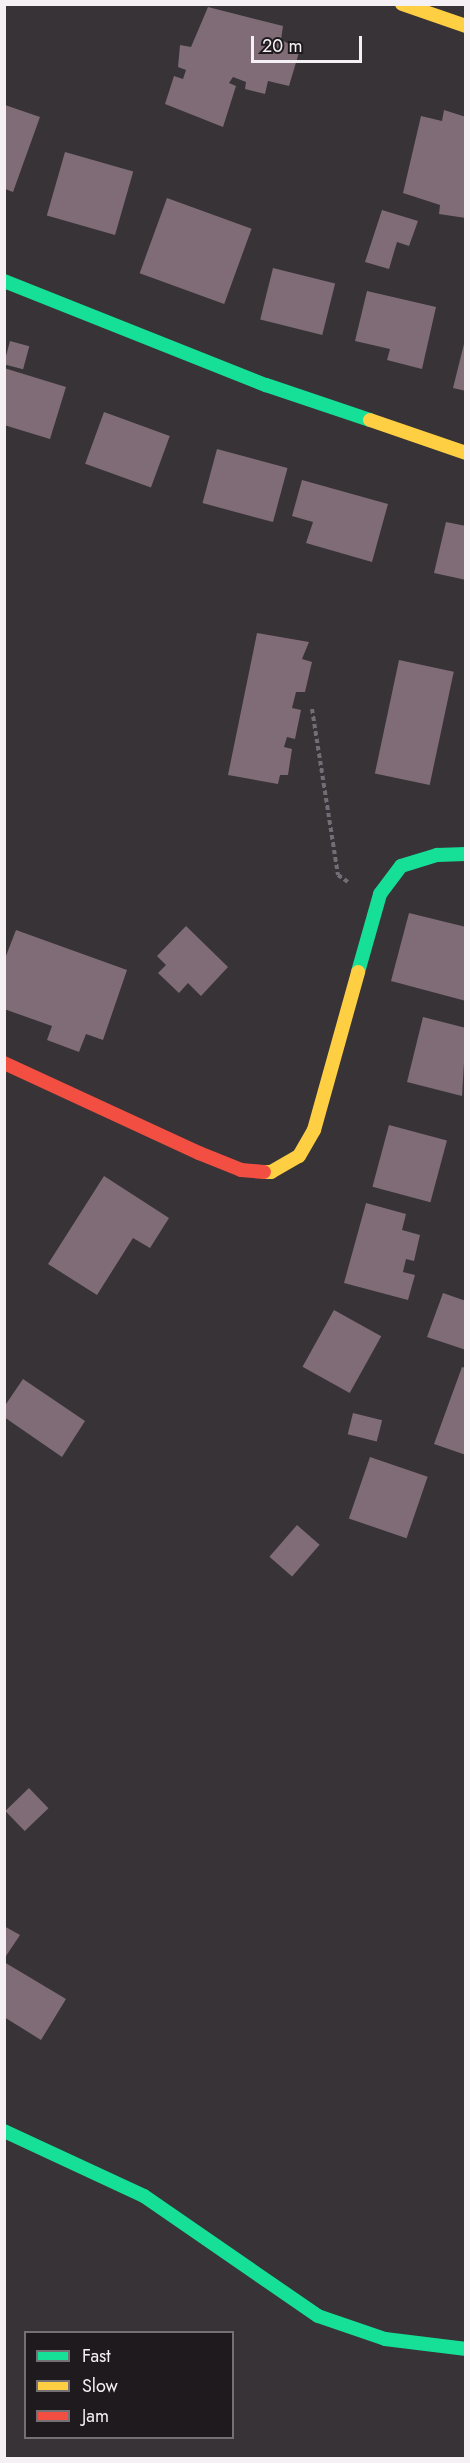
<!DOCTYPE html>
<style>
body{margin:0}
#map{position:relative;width:470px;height:2463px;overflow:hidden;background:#373337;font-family:Jost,sans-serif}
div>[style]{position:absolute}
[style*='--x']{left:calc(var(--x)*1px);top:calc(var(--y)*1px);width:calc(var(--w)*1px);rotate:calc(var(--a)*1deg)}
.building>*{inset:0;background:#806c76;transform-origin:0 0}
.path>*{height:4px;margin-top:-2px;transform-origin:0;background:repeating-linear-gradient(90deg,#726d76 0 4.5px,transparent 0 7.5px)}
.fast>*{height:14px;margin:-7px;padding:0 7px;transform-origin:7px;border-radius:7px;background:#16e098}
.slow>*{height:14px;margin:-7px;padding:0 7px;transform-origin:7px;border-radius:7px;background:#ffcf43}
.jam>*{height:14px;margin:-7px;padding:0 7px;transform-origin:7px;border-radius:7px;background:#f24e42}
span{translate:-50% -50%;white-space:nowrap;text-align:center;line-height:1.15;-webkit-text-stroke:6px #1e1a1d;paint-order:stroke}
.frame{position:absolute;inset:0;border:6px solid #f5f0f4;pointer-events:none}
.legend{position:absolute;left:24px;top:2331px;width:210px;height:108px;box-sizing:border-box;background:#1e1a1d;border:2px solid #747073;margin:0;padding:8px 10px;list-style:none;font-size:18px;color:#f5f0f4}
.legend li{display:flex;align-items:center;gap:12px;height:30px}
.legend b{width:30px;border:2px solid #747073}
.scale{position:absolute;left:251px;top:36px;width:111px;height:27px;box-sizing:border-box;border:3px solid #f5f0f4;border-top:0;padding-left:8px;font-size:18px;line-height:21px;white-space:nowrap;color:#f5f0f4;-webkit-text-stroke:4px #1e1a1d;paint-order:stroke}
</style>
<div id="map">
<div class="building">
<div style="clip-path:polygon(208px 7px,283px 26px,281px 40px,300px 49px,289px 86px,268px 81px,265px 94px,245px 89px,246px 82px,233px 77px,229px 83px,236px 86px,223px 127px,165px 104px,174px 76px,183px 79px,186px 70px,178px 67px,180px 45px,191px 47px)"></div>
<div style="clip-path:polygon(5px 105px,40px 117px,13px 192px,5px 189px)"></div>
<div style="clip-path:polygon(444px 110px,466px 117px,466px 218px,439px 214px,440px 205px,403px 193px,421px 116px,442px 121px)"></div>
<div style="left:65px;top:152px;width:71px;height:66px;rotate:16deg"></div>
<div style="left:167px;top:198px;width:90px;height:80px;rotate:20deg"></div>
<div style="clip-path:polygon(382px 210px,418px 221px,409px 246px,397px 242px,389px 269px,365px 262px)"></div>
<div style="left:273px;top:268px;width:64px;height:53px;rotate:14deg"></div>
<div style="clip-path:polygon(367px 291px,436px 307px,422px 369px,387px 360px,390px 349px,355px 341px)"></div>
<div style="clip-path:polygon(466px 336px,466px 391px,453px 388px)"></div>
<div style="left:10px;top:341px;width:20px;height:24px;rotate:15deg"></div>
<div style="clip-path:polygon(4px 368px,66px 387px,50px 439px,4px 425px)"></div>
<div style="left:104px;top:412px;width:70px;height:55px;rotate:20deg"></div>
<div style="left:217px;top:449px;width:73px;height:56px;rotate:15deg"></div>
<div style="clip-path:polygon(302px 480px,388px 504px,372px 562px,306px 543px,313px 522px,292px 516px)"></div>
<div style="clip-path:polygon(446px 522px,466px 526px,466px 580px,434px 573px)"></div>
<div style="clip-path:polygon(257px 633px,309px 642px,302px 659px,312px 662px,305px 692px,296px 692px,292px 708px,301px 710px,295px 739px,287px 737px,284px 747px,292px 749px,288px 775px,280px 775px,278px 784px,228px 775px)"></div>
<div style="left:399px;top:660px;width:56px;height:116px;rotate:12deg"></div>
<div style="clip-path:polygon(409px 913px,466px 927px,466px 1001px,391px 981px)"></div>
<div style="clip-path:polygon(186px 926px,228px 967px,201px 996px,188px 983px,179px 993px,158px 973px,166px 965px,157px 956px)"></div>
<div style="clip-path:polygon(16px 930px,127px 970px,103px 1040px,86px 1034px,79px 1052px,47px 1040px,52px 1026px,4px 1009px,4px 961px)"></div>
<div style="clip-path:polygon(423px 1017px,466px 1028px,462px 1096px,407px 1082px)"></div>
<div style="left:389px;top:1125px;width:60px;height:64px;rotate:15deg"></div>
<div style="clip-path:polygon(104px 1176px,169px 1218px,150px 1248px,133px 1238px,97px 1295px,48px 1264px)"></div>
<div style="clip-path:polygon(366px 1203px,406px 1214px,402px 1230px,420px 1235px,414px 1261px,406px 1259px,403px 1272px,415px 1275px,408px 1300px,344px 1283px)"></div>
<div style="clip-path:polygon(443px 1293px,466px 1301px,466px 1350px,427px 1337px)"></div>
<div style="left:334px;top:1310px;width:54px;height:65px;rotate:29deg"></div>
<div style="clip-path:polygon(462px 1367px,466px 1368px,466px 1455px,434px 1444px)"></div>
<div style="clip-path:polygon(23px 1379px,85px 1421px,62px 1457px,4px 1417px,4px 1407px)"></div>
<div style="left:353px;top:1413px;width:30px;height:22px;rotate:14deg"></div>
<div style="left:370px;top:1457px;width:61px;height:65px;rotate:19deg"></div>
<div style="left:297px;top:1525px;width:30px;height:42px;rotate:41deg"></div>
<div style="left:29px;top:1788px;width:28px;height:33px;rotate:46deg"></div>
<div style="clip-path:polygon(4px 1926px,20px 1935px,4px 1959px)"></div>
<div style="clip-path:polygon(4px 1962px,66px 1999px,41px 2040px,4px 2017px)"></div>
</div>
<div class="path">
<div style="--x:312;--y:709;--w:168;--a:81.1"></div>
<div style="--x:338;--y:875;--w:12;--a:35"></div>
</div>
<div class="fast">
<div style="--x:4;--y:281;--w:282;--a:21.7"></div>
<div style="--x:266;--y:385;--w:110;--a:18.6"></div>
<div style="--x:358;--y:972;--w:81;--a:-74.2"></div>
<div style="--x:380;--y:894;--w:35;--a:-53"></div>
<div style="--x:401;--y:866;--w:38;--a:-17"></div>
<div style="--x:437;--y:855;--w:29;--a:-2"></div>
<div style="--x:4;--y:2131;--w:154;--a:24.9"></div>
<div style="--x:144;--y:2196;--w:211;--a:34.6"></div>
<div style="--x:318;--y:2316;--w:71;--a:18.9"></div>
<div style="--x:385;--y:2339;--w:82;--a:7"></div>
</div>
<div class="slow">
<div style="--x:402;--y:4;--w:68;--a:19"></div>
<div style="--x:370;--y:420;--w:102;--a:19"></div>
<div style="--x:264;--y:1172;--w:7;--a:0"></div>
<div style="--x:271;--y:1172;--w:32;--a:-30"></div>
<div style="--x:299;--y:1156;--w:30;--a:-60"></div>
<div style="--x:314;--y:1130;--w:164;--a:-74.4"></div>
</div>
<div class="jam">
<div style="--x:4;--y:1063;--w:215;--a:24.8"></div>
<div style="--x:199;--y:1153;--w:45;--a:22"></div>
<div style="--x:241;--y:1170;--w:23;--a:5"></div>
</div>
<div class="frame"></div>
<ul class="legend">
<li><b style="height:8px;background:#16e098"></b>Fast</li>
<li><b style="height:8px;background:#ffcf43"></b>Slow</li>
<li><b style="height:8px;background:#f24e42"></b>Jam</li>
</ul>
<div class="scale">20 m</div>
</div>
